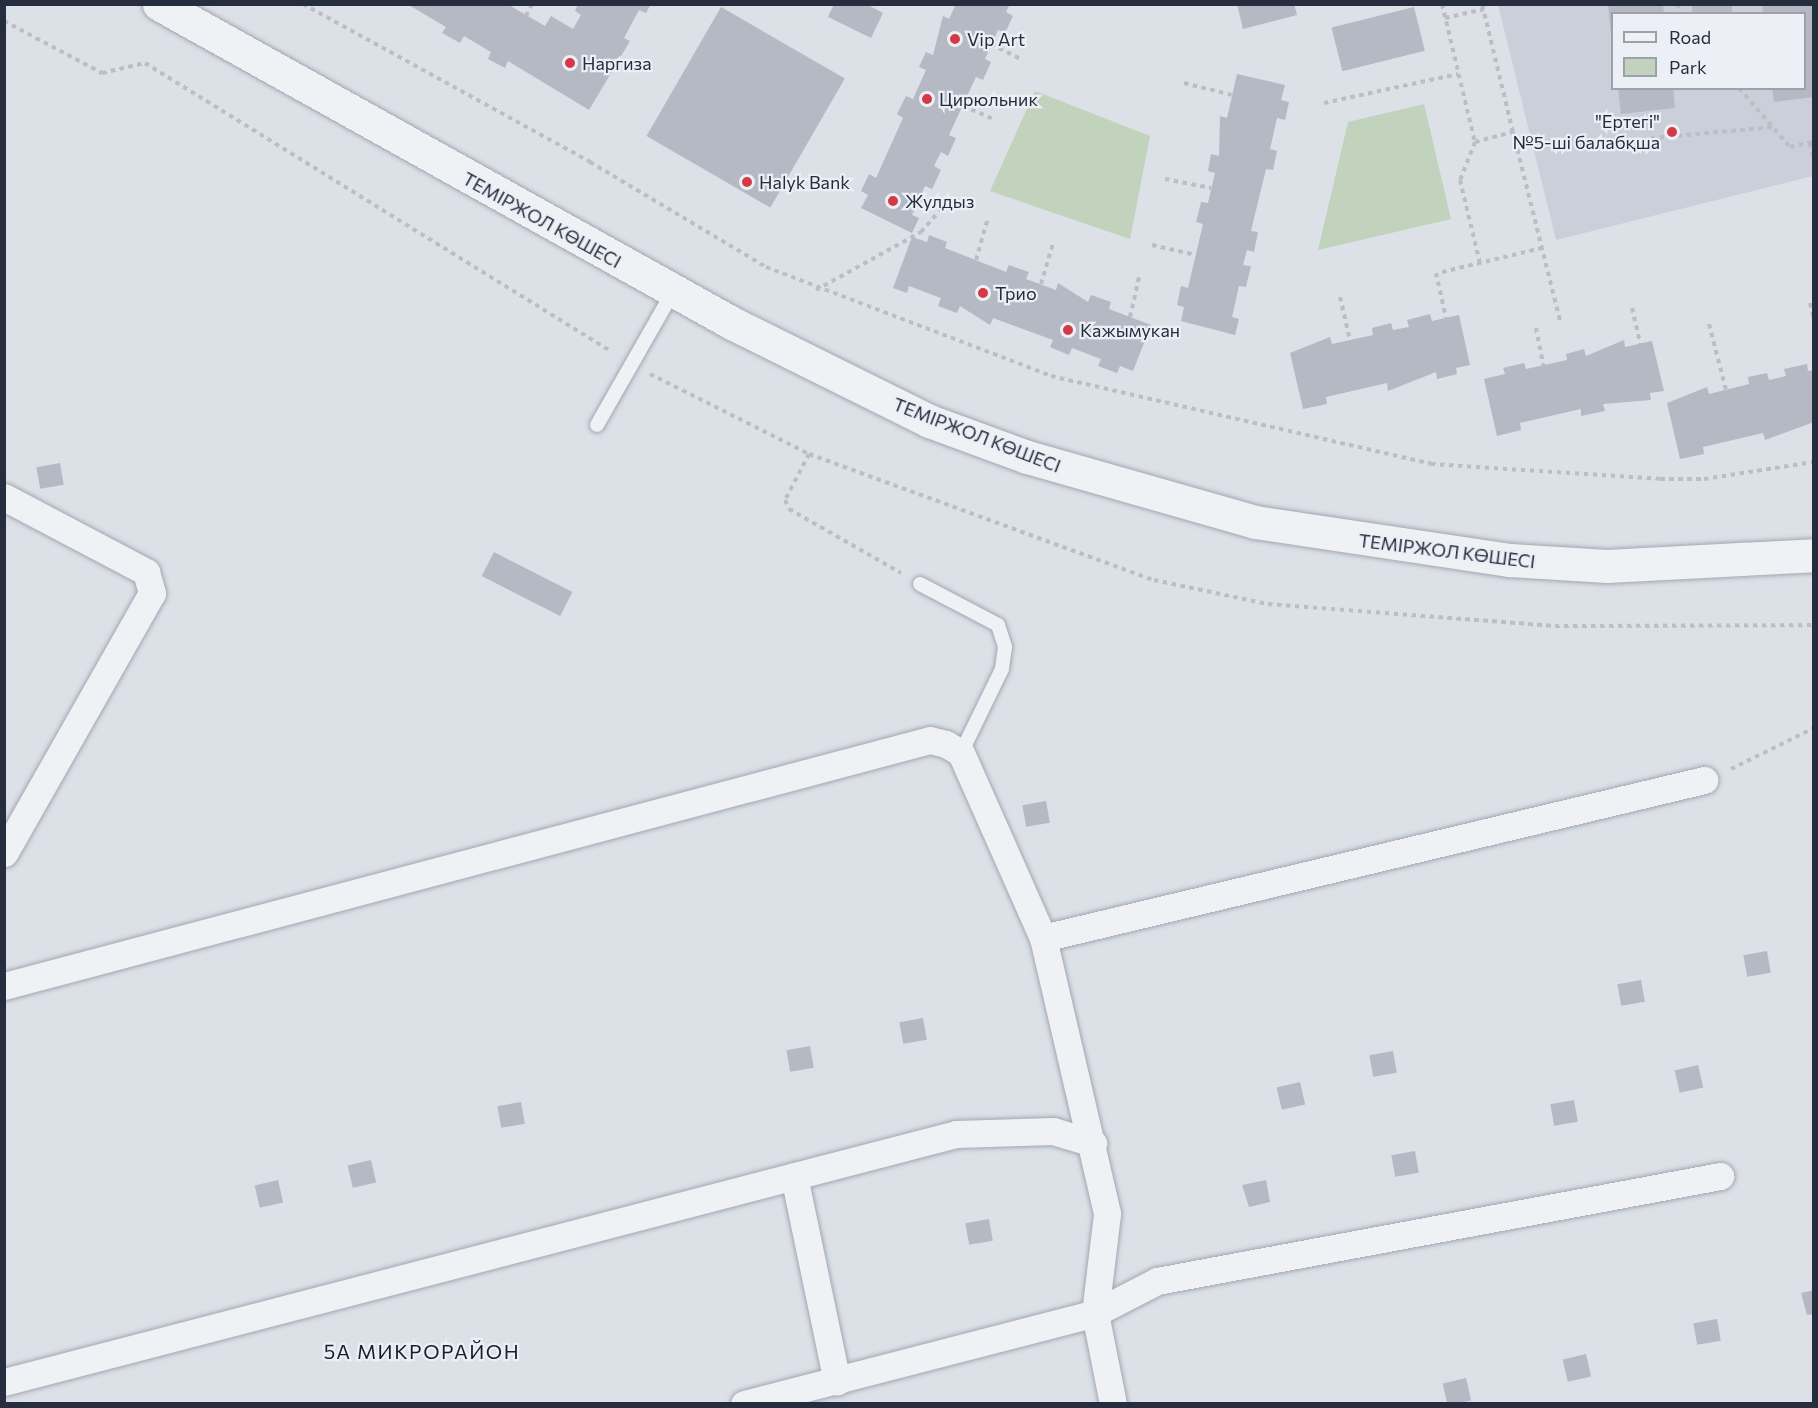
<!DOCTYPE html>
<meta charset="utf-8">
<style>
body{margin:0}
#map{position:relative;width:1818px;height:1408px;overflow:hidden;background:#dce0e7;font-family:Commissioner,sans-serif}
div>[style]{position:absolute}
[style*='--x']{left:calc(var(--x)*1px);top:calc(var(--y)*1px);width:calc(var(--w)*1px);rotate:calc(var(--a)*1deg)}
.built>*{inset:0;background:#cacfd9}
.green>*{inset:0;background:#c1d2bd}
.building>*{inset:0;background:#b4b9c4;transform-origin:0 0}
.path>*{height:4px;margin-top:-2px;transform-origin:0;background:repeating-linear-gradient(90deg,#bbbec5 0 4.5px,transparent 0 9px)}
.roads{filter:drop-shadow(0 0 2px #a2a7b1) drop-shadow(0 0 2px #a2a7b1)}
.service>*{height:14px;margin:-7px;padding:0 7px;transform-origin:7px;border-radius:7px;background:#eff1f5}
.minor>*{height:27px;margin:-13.5px;padding:0 13.5px;transform-origin:13.5px;border-radius:13.5px;background:#eff1f5}
.tertiary>*{height:33px;margin:-16.5px;padding:0 16.5px;transform-origin:16.5px;border-radius:16.5px;background:#eff1f5}
.dots>*{width:16px;height:16px;translate:-50% -50%;box-sizing:border-box;border:3px solid #eceff5;border-radius:50%}
span{translate:-50% -50%;white-space:nowrap;text-align:center;line-height:1.15;-webkit-text-stroke:4.5px #eceff5;paint-order:stroke}
.poi-label{font-size:18px;color:#262d3e}
.left{translate:0 -50%;text-align:left}
.right{translate:-100% -50%;text-align:right}
.street-label{font-size:18px;color:#262d3e}
.neighbourhood-label{font-size:20px;color:#181e2f;letter-spacing:1.5px}
.frame{position:absolute;inset:0;border:6px solid #262d3e;pointer-events:none}
.legend{position:absolute;left:1611px;top:12px;width:195px;height:78px;box-sizing:border-box;background:#eceff5;border:2px solid #9da1ac;margin:0;padding:8px 10px;list-style:none;font-size:18px;color:#262d3e}
.legend li{display:flex;align-items:center;gap:12px;height:30px}
.legend b{width:30px;border:2px solid #9da1ac}
</style>
<div id="map">
<div class="built">
<div style="clip-path:polygon(evenodd,1498px 5px,1813px 5px,1813px 176px,1556px 240px,1498px 5px,1612px 14px,1804px 14px,1804px 88px,1612px 88px,1612px 14px)"></div>
</div>
<div class="green">
<div style="clip-path:polygon(1035px 91px,1150px 136px,1130px 239px,990px 191px)"></div>
<div style="clip-path:polygon(1424px 104px,1451px 219px,1318px 250px,1348px 122px)"></div>
</div>
<div class="building">
<div style="clip-path:polygon(407px 4px,507px 4px,545px 26px,551px 16px,573px 29px,581px 15px,575px 11px,578px 4px,651px 4px,646px 13px,639px 10px,624px 38px,630px 41px,589px 110px,508px 61px,505px 68px,488px 59px,491px 52px,464px 36px,460px 43px,442px 33px,446px 27px)"></div>
<div style="clip-path:polygon(834px 4px,866px 4px,883px 13px,871px 38px,828px 17px)"></div>
<div style="clip-path:polygon(956px 4px,1010px 4px,1006px 12px,1013px 16px,1005px 33px,998px 30px,985px 59px,991px 62px,983px 80px,976px 77px,949px 135px,956px 138px,948px 156px,941px 152px,934px 166px,941px 170px,932px 189px,925px 186px,912px 215px,919px 218px,912px 233px,861px 208px,868px 195px,861px 191px,869px 174px,876px 178px,903px 118px,897px 114px,906px 96px,913px 99px,926px 70px,919px 67px,926px 52px,933px 55px,943px 16px,949px 19px)"></div>
<div style="clip-path:polygon(1237px 4px,1294px 4px,1297px 15px,1243px 29px)"></div>
<div style="clip-path:polygon(1608px 4px,1663px 4px,1664px 14px,1612px 14px,1611px 34px)"></div>
<div style="clip-path:polygon(1762px 4px,1814px 4px,1814px 97px,1774px 102px,1772px 88px,1804px 88px,1804px 14px,1763px 14px)"></div>
<div style="left:1692px;top:5px;width:40px;height:9px"></div>
<div style="left:721px;top:7px;width:143px;height:149px;rotate:30deg"></div>
<div style="left:1414px;top:7px;width:45px;height:85px;rotate:76deg"></div>
<div style="clip-path:polygon(1237px 74px,1285px 85px,1281px 100px,1289px 102px,1285px 120px,1277px 118px,1270px 149px,1277px 151px,1273px 170px,1266px 169px,1251px 231px,1258px 232px,1254px 252px,1247px 250px,1243px 265px,1251px 266px,1246px 287px,1239px 286px,1232px 317px,1239px 319px,1235px 335px,1181px 321px,1184px 307px,1177px 305px,1181px 286px,1188px 288px,1203px 224px,1196px 222px,1201px 202px,1208px 203px,1215px 173px,1208px 171px,1211px 154px,1219px 156px,1220px 116px,1227px 118px)"></div>
<div style="clip-path:polygon(1618px 88px,1673px 88px,1675px 108px,1621px 114px)"></div>
<div style="clip-path:polygon(929px 235px,947px 242px,945px 248px,1006px 272px,1009px 265px,1029px 272px,1026px 279px,1056px 290px,1058px 283px,1088px 302px,1091px 295px,1111px 302px,1109px 309px,1151px 325px,1133px 371px,1120px 366px,1117px 373px,1098px 366px,1101px 359px,1072px 348px,1069px 355px,1050px 347px,1053px 340px,993px 318px,990px 325px,960px 306px,957px 313px,938px 306px,941px 298px,909px 286px,907px 293px,893px 288px,912px 237px,927px 242px)"></div>
<div style="clip-path:polygon(1430px 314px,1432px 321px,1459px 315px,1470px 365px,1456px 368px,1457px 374px,1437px 379px,1436px 372px,1388px 391px,1387px 383px,1326px 397px,1327px 404px,1303px 409px,1290px 353px,1330px 337px,1332px 344px,1373px 335px,1372px 328px,1391px 323px,1393px 330px,1409px 327px,1407px 320px)"></div>
<div style="clip-path:polygon(1624px 340px,1625px 347px,1652px 341px,1664px 391px,1650px 393px,1651px 400px,1603px 404px,1605px 411px,1581px 416px,1581px 409px,1520px 423px,1521px 430px,1497px 436px,1484px 379px,1505px 374px,1503px 368px,1524px 363px,1526px 369px,1567px 360px,1566px 354px,1584px 349px,1586px 356px)"></div>
<div style="clip-path:polygon(1807px 364px,1808px 371px,1814px 370px,1814px 422px,1765px 440px,1763px 433px,1703px 447px,1704px 454px,1680px 459px,1667px 403px,1707px 387px,1709px 394px,1749px 384px,1748px 377px,1767px 373px,1769px 380px,1786px 376px,1784px 369px)"></div>
<div style="left:60px;top:463px;width:22px;height:24px;rotate:80deg"></div>
<div style="left:494px;top:552px;width:88px;height:27px;rotate:27deg"></div>
<div style="left:1046px;top:801px;width:22px;height:24px;rotate:80deg"></div>
<div style="left:1767px;top:951px;width:22px;height:24px;rotate:80deg"></div>
<div style="left:1641px;top:980px;width:22px;height:24px;rotate:80deg"></div>
<div style="left:923px;top:1018px;width:22px;height:24px;rotate:80deg"></div>
<div style="left:810px;top:1046px;width:22px;height:24px;rotate:80deg"></div>
<div style="left:1393px;top:1051px;width:22px;height:24px;rotate:80deg"></div>
<div style="left:1698px;top:1065px;width:23px;height:24px;rotate:77deg"></div>
<div style="left:1300px;top:1082px;width:23px;height:24px;rotate:77deg"></div>
<div style="left:1574px;top:1100px;width:22px;height:24px;rotate:80deg"></div>
<div style="left:521px;top:1102px;width:22px;height:24px;rotate:80deg"></div>
<div style="left:1415px;top:1151px;width:22px;height:24px;rotate:80deg"></div>
<div style="left:371px;top:1160px;width:23px;height:24px;rotate:77deg"></div>
<div style="left:278px;top:1180px;width:23px;height:24px;rotate:77deg"></div>
<div style="clip-path:polygon(1266px 1180px,1270px 1202px,1249px 1207px,1242px 1185px)"></div>
<div style="left:989px;top:1219px;width:22px;height:24px;rotate:80deg"></div>
<div style="clip-path:polygon(1814px 1290px,1814px 1314px,1807px 1315px,1801px 1293px)"></div>
<div style="left:1717px;top:1319px;width:22px;height:24px;rotate:80deg"></div>
<div style="left:1586px;top:1354px;width:23px;height:24px;rotate:77deg"></div>
<div style="left:1466px;top:1378px;width:23px;height:24px;rotate:77deg"></div>
</div>
<div class="path">
<div style="--x:303;--y:4;--w:328;--a:28.8"></div>
<div style="--x:590;--y:162;--w:205;--a:30.8"></div>
<div style="--x:766;--y:267;--w:305;--a:20.9"></div>
<div style="--x:1051;--y:376;--w:390;--a:13"></div>
<div style="--x:1431;--y:464;--w:229;--a:3.7"></div>
<div style="--x:1660;--y:479;--w:44;--a:0"></div>
<div style="--x:1704;--y:479;--w:111;--a:-8.8"></div>
<div style="--x:1442;--y:4;--w:142;--a:76.6"></div>
<div style="--x:1475;--y:142;--w:39;--a:-15"></div>
<div style="--x:1513;--y:132;--w:132;--a:-103.6"></div>
<div style="--x:1678;--y:4;--w:10;--a:84"></div>
<div style="--x:526;--y:16;--w:13;--a:-63"></div>
<div style="--x:1445;--y:18;--w:40;--a:-13"></div>
<div style="--x:4;--y:21;--w:111;--a:28"></div>
<div style="--x:102;--y:73;--w:44;--a:-13.1"></div>
<div style="--x:145;--y:63;--w:549;--a:31.75"></div>
<div style="--x:991;--y:44;--w:33;--a:27"></div>
<div style="--x:1184;--y:83;--w:49;--a:14"></div>
<div style="--x:1688;--y:88;--w:18;--a:0"></div>
<div style="--x:1739;--y:88;--w:78;--a:49.2"></div>
<div style="--x:1790;--y:147;--w:25;--a:-12"></div>
<div style="--x:1324;--y:103;--w:137;--a:-12.2"></div>
<div style="--x:963;--y:106;--w:34;--a:23"></div>
<div style="--x:1513;--y:132;--w:198;--a:76"></div>
<div style="--x:1475;--y:142;--w:41;--a:111.5"></div>
<div style="--x:1460;--y:180;--w:85;--a:76.5"></div>
<div style="--x:1810;--y:143;--w:17;--a:77"></div>
<div style="--x:1579;--y:145;--w:195;--a:-5.3"></div>
<div style="--x:1165;--y:179;--w:47;--a:11.1"></div>
<div style="--x:919;--y:199;--w:37;--a:17"></div>
<div style="--x:1152;--y:245;--w:45;--a:12.8"></div>
<div style="--x:976;--y:260;--w:41;--a:-74.2"></div>
<div style="--x:1442;--y:272;--w:103;--a:-13.5"></div>
<div style="--x:1436;--y:273;--w:46;--a:77.5"></div>
<div style="--x:1041;--y:284;--w:43;--a:-73.7"></div>
<div style="--x:816;--y:290;--w:120;--a:-28.9"></div>
<div style="--x:921;--y:232;--w:29;--a:-49"></div>
<div style="--x:1340;--y:297;--w:44;--a:76.9"></div>
<div style="--x:1810;--y:303;--w:16;--a:76"></div>
<div style="--x:1632;--y:308;--w:37;--a:77"></div>
<div style="--x:1130;--y:317;--w:45;--a:-77.2"></div>
<div style="--x:1709;--y:324;--w:68;--a:75.6"></div>
<div style="--x:1536;--y:328;--w:38;--a:79"></div>
<div style="--x:650;--y:374;--w:178;--a:26.7"></div>
<div style="--x:809;--y:454;--w:367;--a:20.1"></div>
<div style="--x:1154;--y:580;--w:116;--a:11.9"></div>
<div style="--x:1268;--y:604;--w:288;--a:4.4"></div>
<div style="--x:1555;--y:626;--w:259;--a:-0.2"></div>
<div style="--x:809;--y:454;--w:52;--a:117.6"></div>
<div style="--x:785;--y:500;--w:10;--a:66"></div>
<div style="--x:789;--y:509;--w:129;--a:29.7"></div>
<div style="--x:1731;--y:769;--w:93;--a:-26.3"></div>
</div>
<div class="roads">
<div class="service">
<div style="--x:597;--y:425;--w:153;--a:-60.3"></div>
<div style="--x:920;--y:584;--w:88;--a:27.7"></div>
<div style="--x:998;--y:625;--w:23;--a:72"></div>
<div style="--x:1005;--y:647;--w:22;--a:98"></div>
<div style="--x:1002;--y:669;--w:93;--a:116"></div>
</div>
<div class="minor">
<div style="--x:4;--y:497;--w:161;--a:27.8"></div>
<div style="--x:146;--y:572;--w:22;--a:74"></div>
<div style="--x:152;--y:593;--w:299;--a:119.6"></div>
<div style="--x:1043;--y:938;--w:680;--a:-13.44"></div>
<div style="--x:4;--y:986;--w:958;--a:-14.88"></div>
<div style="--x:930;--y:740;--w:16;--a:14"></div>
<div style="--x:946;--y:744;--w:17;--a:31"></div>
<div style="--x:961;--y:753;--w:202;--a:66.1"></div>
<div style="--x:1043;--y:938;--w:283;--a:76.9"></div>
<div style="--x:1107;--y:1214;--w:100;--a:96.9"></div>
<div style="--x:794;--y:1176;--w:210;--a:78.2"></div>
<div style="--x:1095;--y:1313;--w:70;--a:-27.3"></div>
<div style="--x:1157;--y:1281;--w:573;--a:-10.56"></div>
<div style="--x:4;--y:1382;--w:984;--a:-14.6"></div>
<div style="--x:956;--y:1134;--w:97;--a:-1.8"></div>
<div style="--x:1053;--y:1131;--w:42;--a:16.7"></div>
<div style="--x:744;--y:1404;--w:363;--a:-14.5"></div>
<div style="--x:1095;--y:1313;--w:93;--a:78.8"></div>
</div>
<div class="tertiary">
<div style="--x:159;--y:4;--w:656;--a:29.11"></div>
<div style="--x:732;--y:323;--w:220;--a:26.4"></div>
<div style="--x:929;--y:421;--w:104;--a:20.2"></div>
<div style="--x:1027;--y:457;--w:237;--a:15.9"></div>
<div style="--x:1255;--y:522;--w:258;--a:8.5"></div>
<div style="--x:1510;--y:560;--w:97;--a:3.5"></div>
<div style="--x:1607;--y:566;--w:207;--a:-3"></div>
</div>
</div>
<div class="dots">
<div style="left:955px;top:39px;background:#d33a46"></div>
<div style="left:570px;top:63px;background:#d33a46"></div>
<div style="left:927px;top:99px;background:#d33a46"></div>
<div style="left:1672px;top:132px;background:#d33a46"></div>
<div style="left:747px;top:182px;background:#d33a46"></div>
<div style="left:893px;top:201px;background:#d33a46"></div>
<div style="left:983px;top:293px;background:#d33a46"></div>
<div style="left:1068px;top:330px;background:#d33a46"></div>
</div>
<div class="poi-label">
<span class="left" style="left:967px;top:39px">Vip Art</span>
<span class="left" style="left:582px;top:63px">Наргиза</span>
<span class="left" style="left:939px;top:99px">Цирюльник</span>
<span class="right" style="left:1660px;top:132px">"Ертегі"<br>№5-ші балабқша</span>
<span class="left" style="left:759px;top:182px">Halyk Bank</span>
<span class="left" style="left:905px;top:201px">Жулдыз</span>
<span class="left" style="left:995px;top:293px">Трио</span>
<span class="left" style="left:1080px;top:330px">Кажымукан</span>
</div>
<div class="street-label">
<span style="left:542px;top:220px;rotate:29deg">ТЕМІРЖОЛ КӨШЕСІ</span>
<span style="left:977px;top:435px;rotate:21deg">ТЕМІРЖОЛ КӨШЕСІ</span>
<span style="left:1447px;top:551px;rotate:7deg">ТЕМІРЖОЛ КӨШЕСІ</span>
</div>
<div class="neighbourhood-label">
<span style="left:422px;top:1351px">5А МИКРОРАЙОН</span>
</div>
<div class="frame"></div>
<ul class="legend">
<li><b style="height:8px;background:#eff1f5"></b>Road</li>
<li><b style="height:16px;background:#c1d2bd"></b>Park</li>
</ul>
</div>
